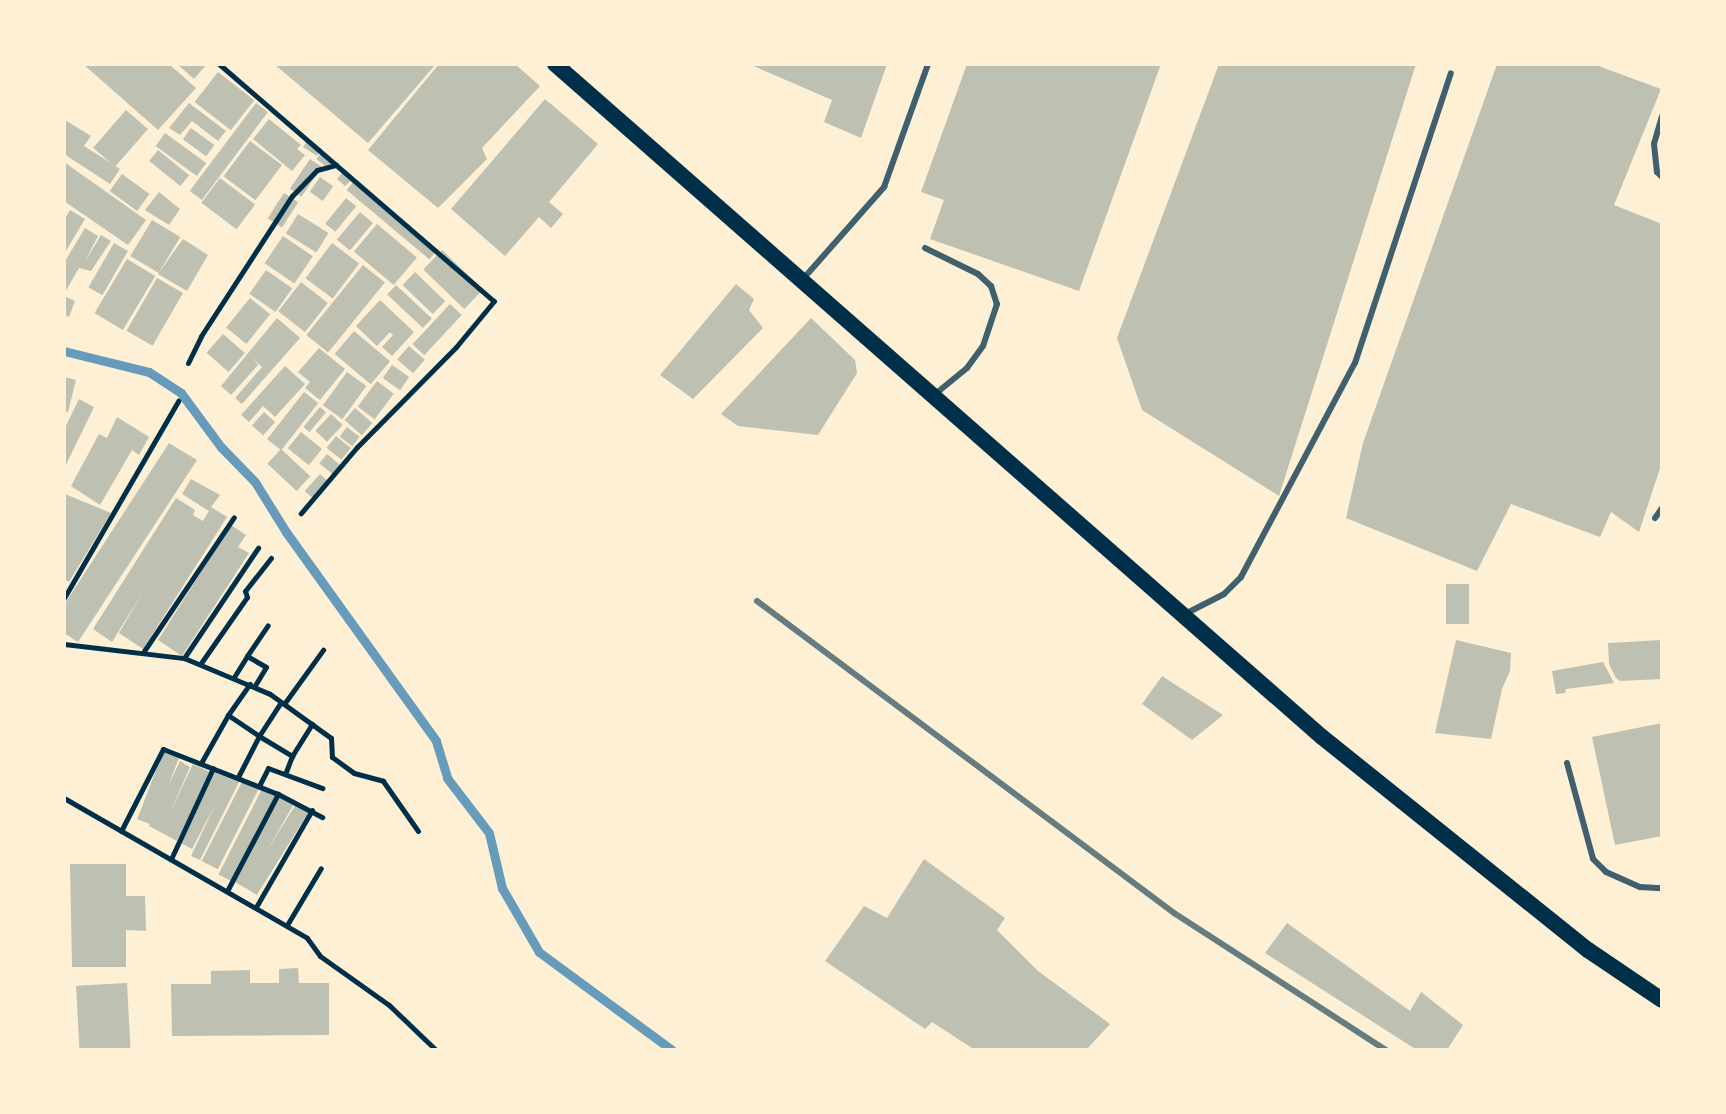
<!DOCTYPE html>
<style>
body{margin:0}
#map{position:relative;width:1726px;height:1114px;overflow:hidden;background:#fdf0d5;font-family:Overpass,sans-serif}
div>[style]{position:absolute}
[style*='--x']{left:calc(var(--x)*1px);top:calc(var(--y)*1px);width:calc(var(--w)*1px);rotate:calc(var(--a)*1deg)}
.stream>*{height:9px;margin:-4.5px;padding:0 4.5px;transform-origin:4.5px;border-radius:4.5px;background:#669bbc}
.building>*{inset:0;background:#bec0b2;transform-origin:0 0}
.path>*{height:5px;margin:-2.5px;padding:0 2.5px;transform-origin:2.5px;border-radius:2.5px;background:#003049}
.service>*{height:6px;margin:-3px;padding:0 3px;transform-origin:3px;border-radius:3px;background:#3f606c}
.secondary>*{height:16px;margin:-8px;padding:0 8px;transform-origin:8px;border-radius:8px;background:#003049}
.rail>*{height:6px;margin:-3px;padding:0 3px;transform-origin:3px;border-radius:3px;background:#657d81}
span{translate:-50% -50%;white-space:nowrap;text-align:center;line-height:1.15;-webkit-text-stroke:6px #fdf0d5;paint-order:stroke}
.frame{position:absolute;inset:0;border:66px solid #fdf0d5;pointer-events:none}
</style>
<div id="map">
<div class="stream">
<div style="--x:64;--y:351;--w:88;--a:13.9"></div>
<div style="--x:149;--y:372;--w:38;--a:33"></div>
<div style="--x:181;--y:393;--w:67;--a:53.5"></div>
<div style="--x:221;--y:447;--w:49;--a:45.8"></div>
<div style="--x:255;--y:482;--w:59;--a:58.2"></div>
<div style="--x:286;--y:532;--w:257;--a:54.3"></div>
<div style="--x:436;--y:741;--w:39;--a:73"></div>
<div style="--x:447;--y:778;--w:69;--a:52.6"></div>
<div style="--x:489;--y:833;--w:57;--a:76.7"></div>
<div style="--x:502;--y:888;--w:74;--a:60"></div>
<div style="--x:539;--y:952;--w:165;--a:36.4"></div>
</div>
<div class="building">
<div style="clip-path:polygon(83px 64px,169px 64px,196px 88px,158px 130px)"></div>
<div style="clip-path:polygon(177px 64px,207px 64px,194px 79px)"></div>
<div style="clip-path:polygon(274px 64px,436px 64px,368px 143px)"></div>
<div style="clip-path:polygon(439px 64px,515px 64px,540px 86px,482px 148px,487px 159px,438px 208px,368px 150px)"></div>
<div style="clip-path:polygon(749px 64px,887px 64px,861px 138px,824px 122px,832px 100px)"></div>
<div style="clip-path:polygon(967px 64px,1161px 64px,1079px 291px,930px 239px,944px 200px,921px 192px)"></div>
<div style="clip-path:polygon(1219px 64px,1416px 64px,1279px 496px,1142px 410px,1117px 338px)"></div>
<div style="clip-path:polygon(1497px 64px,1593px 64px,1661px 89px,1614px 205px,1662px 224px,1662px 462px,1639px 532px,1611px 512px,1600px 537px,1511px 504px,1477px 571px,1346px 518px,1363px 443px)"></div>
<div style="left:218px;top:72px;width:46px;height:38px;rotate:38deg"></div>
<div style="clip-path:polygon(545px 99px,598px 144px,549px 202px,563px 214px,551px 228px,539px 217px,505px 256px,451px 209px)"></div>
<div style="clip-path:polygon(189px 103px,226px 131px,218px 141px,192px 121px,180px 135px,169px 128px)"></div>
<div style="left:256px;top:103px;width:15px;height:110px;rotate:37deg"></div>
<div style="left:126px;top:110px;width:29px;height:50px;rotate:41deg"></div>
<div style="clip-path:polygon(269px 119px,301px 145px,297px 149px,305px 155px,292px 171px,253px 139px)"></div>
<div style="clip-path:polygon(65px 120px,91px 136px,84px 146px,120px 169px,110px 184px,64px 154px)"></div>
<div style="left:191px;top:128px;width:29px;height:14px;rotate:36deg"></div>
<div style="left:165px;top:133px;width:51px;height:16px;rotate:36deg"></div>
<div style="clip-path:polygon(309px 139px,322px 149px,317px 156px,303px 147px)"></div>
<div style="left:250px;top:141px;width:40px;height:44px;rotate:37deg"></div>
<div style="left:158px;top:150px;width:40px;height:14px;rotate:39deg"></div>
<div style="left:322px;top:152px;width:14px;height:9px;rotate:39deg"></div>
<div style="left:310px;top:159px;width:14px;height:36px;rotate:34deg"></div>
<div style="clip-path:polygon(64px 162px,146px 220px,128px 245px,64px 201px)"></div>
<div style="clip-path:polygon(345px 169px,354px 178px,345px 186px,337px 179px)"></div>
<div style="left:122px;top:174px;width:34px;height:21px;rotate:36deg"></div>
<div style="left:320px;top:177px;width:16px;height:18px;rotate:35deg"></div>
<div style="left:220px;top:178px;width:44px;height:31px;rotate:37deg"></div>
<div style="left:355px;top:180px;width:108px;height:13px;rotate:40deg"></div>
<div style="clip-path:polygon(159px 192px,180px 209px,169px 225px,145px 210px)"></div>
<div style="left:284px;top:193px;width:17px;height:30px;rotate:33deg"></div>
<div style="left:346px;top:198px;width:13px;height:33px;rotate:39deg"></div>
<div style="clip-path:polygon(70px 210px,85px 219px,64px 254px,64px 220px)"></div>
<div style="left:360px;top:212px;width:17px;height:36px;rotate:40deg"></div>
<div style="left:298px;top:214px;width:36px;height:23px;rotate:32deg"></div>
<div style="left:152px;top:220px;width:33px;height:42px;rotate:31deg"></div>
<div style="left:377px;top:224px;width:52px;height:36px;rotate:40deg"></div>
<div style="clip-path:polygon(85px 228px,98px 236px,84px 263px,101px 235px,111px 241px,91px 271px,79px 268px,64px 294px,64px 263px)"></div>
<div style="left:283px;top:236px;width:36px;height:33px;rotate:34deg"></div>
<div style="clip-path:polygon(183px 239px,208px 255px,187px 291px,158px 274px)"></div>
<div style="left:114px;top:243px;width:16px;height:51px;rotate:30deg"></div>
<div style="left:332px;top:243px;width:34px;height:44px;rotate:37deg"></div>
<div style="left:442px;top:250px;width:57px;height:27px;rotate:44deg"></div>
<div style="left:127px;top:259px;width:33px;height:63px;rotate:31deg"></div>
<div style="left:363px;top:265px;width:28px;height:90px;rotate:39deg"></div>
<div style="left:266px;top:270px;width:32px;height:29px;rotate:35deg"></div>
<div style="left:415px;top:272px;width:42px;height:18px;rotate:44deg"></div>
<div style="left:157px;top:278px;width:30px;height:61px;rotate:30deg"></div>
<div style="left:301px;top:282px;width:34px;height:37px;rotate:38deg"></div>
<div style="clip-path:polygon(736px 284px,754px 299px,749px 310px,763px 328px,693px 399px,660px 375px)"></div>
<div style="left:396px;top:285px;width:49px;height:13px;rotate:43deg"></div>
<div style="clip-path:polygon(64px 296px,75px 301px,69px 317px,64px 315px)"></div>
<div style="left:250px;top:298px;width:26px;height:38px;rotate:39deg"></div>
<div style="clip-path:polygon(380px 300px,414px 332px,392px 356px,382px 347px,393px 335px,390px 332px,377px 346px,356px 326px)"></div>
<div style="left:450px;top:304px;width:16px;height:55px;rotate:43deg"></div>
<div style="clip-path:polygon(277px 318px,300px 338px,242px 404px,235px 398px,262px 367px,253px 359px,258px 365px,231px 395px,221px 386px)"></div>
<div style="clip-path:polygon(811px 318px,855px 360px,857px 373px,818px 435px,738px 426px,721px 414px)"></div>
<div style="left:354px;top:331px;width:47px;height:30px;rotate:40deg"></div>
<div style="left:223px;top:334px;width:29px;height:25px;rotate:41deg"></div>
<div style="left:409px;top:346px;width:21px;height:18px;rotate:41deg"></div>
<div style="clip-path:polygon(319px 348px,345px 369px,320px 400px,305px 388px,310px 382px,298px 372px)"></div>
<div style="left:392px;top:365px;width:21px;height:16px;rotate:35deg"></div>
<div style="clip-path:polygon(285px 366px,305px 384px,275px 417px,263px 406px,249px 422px,241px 415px)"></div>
<div style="left:347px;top:372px;width:24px;height:41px;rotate:36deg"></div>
<div style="clip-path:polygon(64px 377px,76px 380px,68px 412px,64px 411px)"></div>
<div style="left:377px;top:381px;width:21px;height:32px;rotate:37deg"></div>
<div style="left:304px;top:392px;width:18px;height:60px;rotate:38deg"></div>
<div style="clip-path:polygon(79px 399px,94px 407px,64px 469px,64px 430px)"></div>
<div style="left:320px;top:407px;width:8px;height:26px;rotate:40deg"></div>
<div style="left:355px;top:408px;width:23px;height:16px;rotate:41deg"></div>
<div style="left:264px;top:412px;width:15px;height:18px;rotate:42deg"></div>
<div style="left:331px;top:414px;width:16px;height:23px;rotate:43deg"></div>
<div style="clip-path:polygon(117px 417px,149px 437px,139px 455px,132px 450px,100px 505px,71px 486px,99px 434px,107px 438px)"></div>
<div style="left:347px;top:427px;width:16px;height:12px;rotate:38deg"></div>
<div style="left:301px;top:432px;width:27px;height:21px;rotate:39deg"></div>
<div style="left:336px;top:436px;width:19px;height:15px;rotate:39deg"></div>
<div style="clip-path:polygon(169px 443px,197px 460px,78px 642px,64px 633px,64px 605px)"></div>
<div style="left:281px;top:449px;width:40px;height:20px;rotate:43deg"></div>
<div style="left:327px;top:454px;width:17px;height:12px;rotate:40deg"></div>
<div style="left:320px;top:474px;width:12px;height:23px;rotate:42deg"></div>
<div style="clip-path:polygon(191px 479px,220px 495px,211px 507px,227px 517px,143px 649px,119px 633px,143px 592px,112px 642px,93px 629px,176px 498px,195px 510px,193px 515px,203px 521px,209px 511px,182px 494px)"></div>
<div style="clip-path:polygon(65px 494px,111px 513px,69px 582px,64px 579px)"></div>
<div style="clip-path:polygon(231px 525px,246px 535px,238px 547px,249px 553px,182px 656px,158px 640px)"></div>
<div style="left:1446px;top:584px;width:23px;height:40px"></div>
<div style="clip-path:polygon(1456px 640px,1511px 653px,1510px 671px,1502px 689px,1491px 739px,1435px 733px)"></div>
<div style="clip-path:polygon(1662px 640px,1662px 679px,1620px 681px,1616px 678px,1609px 664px,1608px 643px)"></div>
<div style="clip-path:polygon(1603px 662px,1614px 683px,1566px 689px,1565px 693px,1556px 694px,1552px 671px)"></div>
<div style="clip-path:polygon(1162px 676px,1223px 715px,1192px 740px,1142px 704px)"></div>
<div style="clip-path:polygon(1662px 723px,1662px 836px,1615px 845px,1592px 737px)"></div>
<div style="left:163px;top:752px;width:17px;height:72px;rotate:21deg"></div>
<div style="clip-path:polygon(180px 761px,190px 767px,168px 817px,193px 764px,210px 772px,177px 841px,149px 826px)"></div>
<div style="clip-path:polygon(213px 772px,239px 782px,200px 860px,191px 856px,216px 803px,192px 849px,179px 842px)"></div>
<div style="left:243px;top:780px;width:18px;height:91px;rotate:27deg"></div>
<div style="left:262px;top:789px;width:16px;height:96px;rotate:27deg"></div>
<div style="left:280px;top:796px;width:16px;height:97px;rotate:30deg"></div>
<div style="left:296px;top:804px;width:15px;height:98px;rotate:32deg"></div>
<div style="clip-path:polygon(924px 859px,1005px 918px,997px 930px,1038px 971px,1110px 1024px,1086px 1050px,975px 1050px,932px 1022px,925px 1029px,825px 961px,864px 906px,887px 918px)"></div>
<div style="clip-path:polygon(70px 864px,126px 864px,126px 896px,145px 896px,146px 931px,126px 930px,126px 967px,72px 967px)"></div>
<div style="clip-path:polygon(1287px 923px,1410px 1011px,1421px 992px,1463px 1025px,1447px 1050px,1417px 1050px,1265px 953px)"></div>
<div style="clip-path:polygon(298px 968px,299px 983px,329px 983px,329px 1035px,172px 1036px,171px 984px,211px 984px,211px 971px,250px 970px,250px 983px,279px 983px,279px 969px)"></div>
<div style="left:127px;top:983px;width:67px;height:51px;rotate:87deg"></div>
</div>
<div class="path">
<div style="--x:219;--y:64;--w:363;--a:40.8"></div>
<div style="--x:494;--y:301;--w:60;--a:129.6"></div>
<div style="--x:456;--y:347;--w:141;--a:134.7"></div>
<div style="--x:357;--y:447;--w:87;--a:130.3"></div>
<div style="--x:188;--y:363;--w:30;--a:-64"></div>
<div style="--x:201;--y:336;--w:167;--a:-57"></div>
<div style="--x:292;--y:196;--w:36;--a:-46"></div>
<div style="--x:317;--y:170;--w:20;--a:-15"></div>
<div style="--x:64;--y:598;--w:228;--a:-59.9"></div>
<div style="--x:64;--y:644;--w:121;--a:6.7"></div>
<div style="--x:184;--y:658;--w:93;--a:22.7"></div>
<div style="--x:270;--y:694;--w:75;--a:35.8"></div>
<div style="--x:331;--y:738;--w:19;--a:87"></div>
<div style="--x:332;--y:757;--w:27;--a:36"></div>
<div style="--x:354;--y:773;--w:30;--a:15"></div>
<div style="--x:383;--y:781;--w:61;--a:55"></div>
<div style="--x:144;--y:651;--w:161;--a:-56.1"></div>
<div style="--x:247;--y:656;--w:37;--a:-56"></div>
<div style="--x:184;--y:658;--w:133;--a:-56.1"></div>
<div style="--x:201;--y:663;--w:80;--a:-55.1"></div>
<div style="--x:247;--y:597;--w:6;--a:-108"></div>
<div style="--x:245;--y:591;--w:42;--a:-51.8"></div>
<div style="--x:234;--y:677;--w:25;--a:-58"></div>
<div style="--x:247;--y:656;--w:22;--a:30"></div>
<div style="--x:266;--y:667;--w:23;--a:121"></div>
<div style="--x:284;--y:704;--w:67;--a:-54.2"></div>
<div style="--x:228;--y:715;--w:38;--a:-55"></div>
<div style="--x:292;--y:756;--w:38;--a:-58"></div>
<div style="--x:201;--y:763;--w:55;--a:-60.6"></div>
<div style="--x:228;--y:715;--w:37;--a:34"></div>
<div style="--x:259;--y:736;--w:40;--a:-57.1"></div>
<div style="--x:238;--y:777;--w:46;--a:-62.9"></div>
<div style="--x:259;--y:736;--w:39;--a:31"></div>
<div style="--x:292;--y:756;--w:19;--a:111"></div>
<div style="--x:259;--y:786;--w:20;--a:-63"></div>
<div style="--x:268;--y:768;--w:58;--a:20.3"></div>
<div style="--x:64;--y:798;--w:280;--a:29.9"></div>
<div style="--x:307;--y:938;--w:22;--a:54"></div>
<div style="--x:320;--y:956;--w:85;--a:35.4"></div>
<div style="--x:389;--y:1005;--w:65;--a:43.8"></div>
<div style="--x:121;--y:831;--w:92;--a:-62.9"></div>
<div style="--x:163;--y:749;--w:123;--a:21.4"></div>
<div style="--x:278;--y:794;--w:50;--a:27.6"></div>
<div style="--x:171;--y:859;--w:100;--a:-65.2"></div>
<div style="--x:227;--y:891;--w:110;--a:-62.3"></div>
<div style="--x:256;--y:907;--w:112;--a:-60"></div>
<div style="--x:287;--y:925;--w:66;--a:-59.2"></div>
</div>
<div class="service">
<div style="--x:1662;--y:116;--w:29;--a:106"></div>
<div style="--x:1654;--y:144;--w:28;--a:84"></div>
<div style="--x:1657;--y:172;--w:7;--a:45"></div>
<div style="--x:925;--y:248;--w:59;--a:26.1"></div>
<div style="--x:978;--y:274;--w:18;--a:43"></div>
<div style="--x:991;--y:286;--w:19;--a:72"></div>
<div style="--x:997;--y:304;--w:44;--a:108.4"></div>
<div style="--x:983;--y:346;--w:27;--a:126"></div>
<div style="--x:967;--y:368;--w:43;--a:140.7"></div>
<div style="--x:803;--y:279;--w:123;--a:-48.6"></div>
<div style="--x:884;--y:187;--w:131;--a:-70.3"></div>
<div style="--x:1655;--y:518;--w:12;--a:-55"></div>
<div style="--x:1185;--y:614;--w:44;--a:-27.1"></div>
<div style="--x:1224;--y:594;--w:24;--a:-45"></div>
<div style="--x:1241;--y:577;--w:242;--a:-62"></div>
<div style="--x:1355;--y:363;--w:305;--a:-71.7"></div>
<div style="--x:1567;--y:763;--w:99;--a:74.8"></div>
<div style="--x:1593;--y:859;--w:18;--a:45"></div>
<div style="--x:1606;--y:872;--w:37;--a:24"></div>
<div style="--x:1640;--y:887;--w:22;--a:3"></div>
</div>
<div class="secondary">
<div style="--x:555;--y:64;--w:1020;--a:41.27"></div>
<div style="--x:1322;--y:737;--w:341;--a:38.7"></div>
<div style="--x:1588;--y:950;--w:89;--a:34"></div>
</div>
<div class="rail">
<div style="--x:757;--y:601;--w:521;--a:36.8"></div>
<div style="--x:1174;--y:913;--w:252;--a:32.9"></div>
</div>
<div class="frame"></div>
</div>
